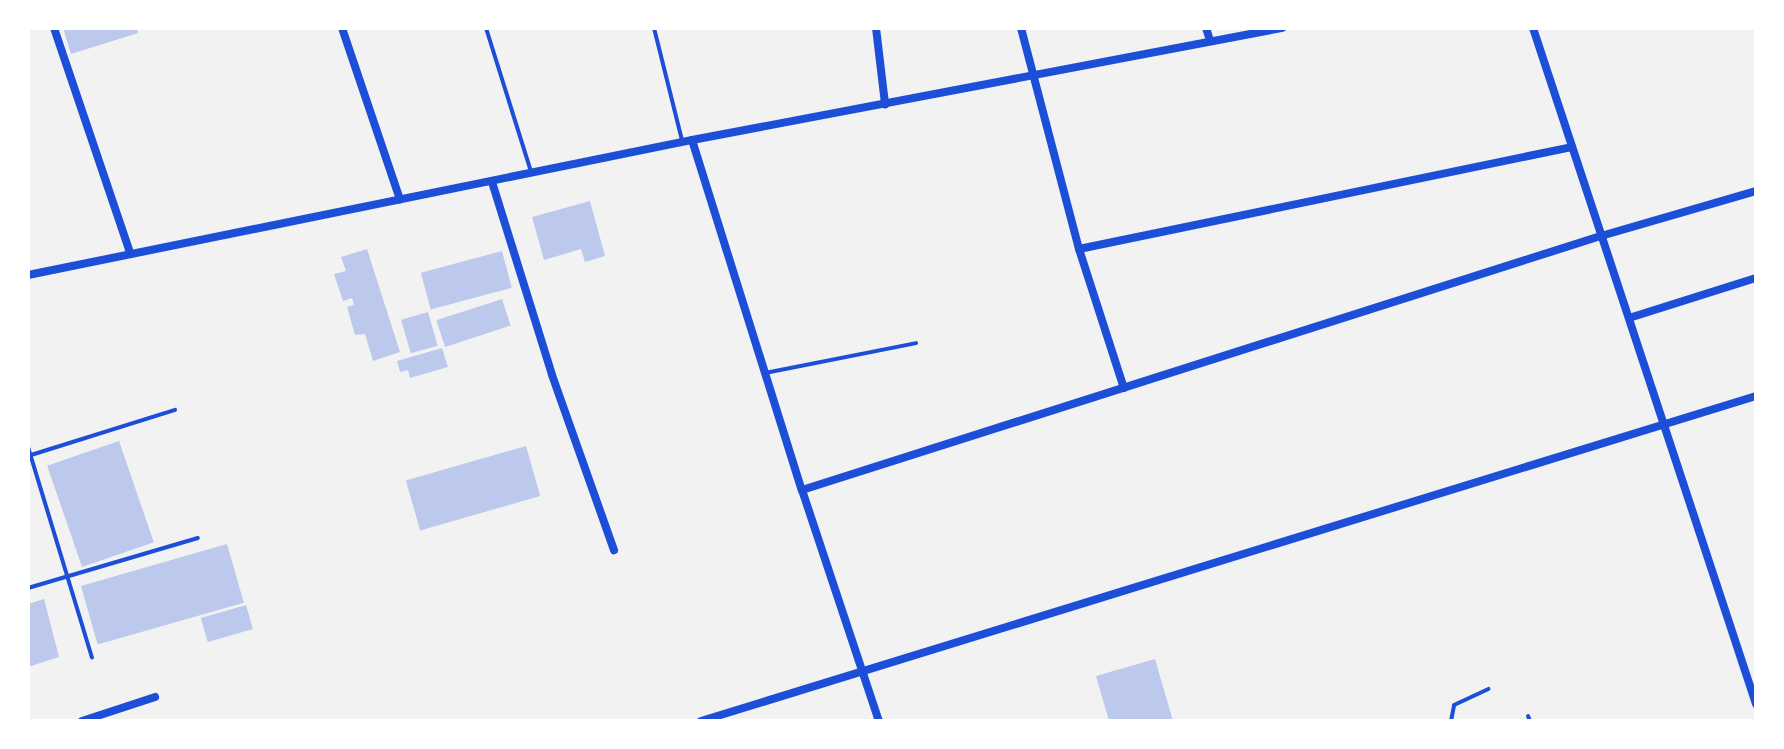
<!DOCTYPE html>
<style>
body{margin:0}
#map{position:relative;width:1784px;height:749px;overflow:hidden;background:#f2f2f2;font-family:Literata,serif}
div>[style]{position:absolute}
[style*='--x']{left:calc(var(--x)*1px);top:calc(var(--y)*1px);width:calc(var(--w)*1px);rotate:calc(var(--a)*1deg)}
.building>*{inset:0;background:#bdc9ec;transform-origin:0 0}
.service>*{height:4px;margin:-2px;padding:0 2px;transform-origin:2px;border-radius:2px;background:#1d4ed8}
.minor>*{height:8px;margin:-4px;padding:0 4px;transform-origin:4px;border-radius:4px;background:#1d4ed8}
span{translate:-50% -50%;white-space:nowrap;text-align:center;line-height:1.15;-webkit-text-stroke:8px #fff;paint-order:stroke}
.frame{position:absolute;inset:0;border:30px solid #fff;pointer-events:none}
</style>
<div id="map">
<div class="building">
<div style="clip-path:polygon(63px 28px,137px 28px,138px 33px,71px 54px)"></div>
<div style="clip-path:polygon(590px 201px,605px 256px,585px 262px,581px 249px,544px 260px,532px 217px)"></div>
<div style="clip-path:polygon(367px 249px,400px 352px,373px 361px,365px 334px,355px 335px,347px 307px,354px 305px,352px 298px,343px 301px,334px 274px,346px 271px,341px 257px)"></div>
<div style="left:502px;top:251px;width:38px;height:84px;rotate:75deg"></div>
<div style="left:502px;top:299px;width:28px;height:69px;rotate:72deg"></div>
<div style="left:428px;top:312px;width:35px;height:28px;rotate:74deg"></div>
<div style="clip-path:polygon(442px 348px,448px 367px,410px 378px,408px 370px,400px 372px,397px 361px)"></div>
<div style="left:119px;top:441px;width:107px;height:76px;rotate:71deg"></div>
<div style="left:526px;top:446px;width:52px;height:125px;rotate:74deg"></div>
<div style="left:227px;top:544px;width:61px;height:152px;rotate:74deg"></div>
<div style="clip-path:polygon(44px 599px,59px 657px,28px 667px,28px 604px)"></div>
<div style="left:246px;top:605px;width:25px;height:47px;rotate:74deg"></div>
<div style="clip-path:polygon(1155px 659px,1173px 721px,1109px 721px,1096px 676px)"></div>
</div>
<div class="service">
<div style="--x:486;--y:28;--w:151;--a:72.6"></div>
<div style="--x:654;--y:28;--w:115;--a:76"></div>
<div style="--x:765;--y:373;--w:154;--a:-11.2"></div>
<div style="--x:28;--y:447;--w:220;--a:73.1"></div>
<div style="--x:31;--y:455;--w:151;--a:-17.4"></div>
<div style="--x:28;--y:588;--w:177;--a:-16.4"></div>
<div style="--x:1528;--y:716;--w:5;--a:68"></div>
<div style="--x:1451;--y:721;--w:16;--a:-79"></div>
<div style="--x:1454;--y:705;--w:38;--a:-25"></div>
</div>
<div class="minor">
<div style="--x:54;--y:28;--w:237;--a:71.3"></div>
<div style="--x:342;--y:28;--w:181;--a:71.3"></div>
<div style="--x:876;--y:28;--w:77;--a:83.2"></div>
<div style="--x:1021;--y:28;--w:228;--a:75.3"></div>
<div style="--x:1079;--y:249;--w:146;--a:72.1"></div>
<div style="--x:1206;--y:28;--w:13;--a:72"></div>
<div style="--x:1533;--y:28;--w:712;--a:71.74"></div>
<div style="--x:692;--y:140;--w:367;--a:72.6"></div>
<div style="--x:802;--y:490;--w:243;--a:71.6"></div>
<div style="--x:492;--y:182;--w:202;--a:72.7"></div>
<div style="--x:552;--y:375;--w:186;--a:70.5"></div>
<div style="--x:1079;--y:249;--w:503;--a:-11.69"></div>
<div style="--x:28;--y:275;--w:678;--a:-11.49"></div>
<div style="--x:692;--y:140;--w:601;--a:-10.75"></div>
<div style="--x:1629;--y:318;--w:133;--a:-17.5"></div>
<div style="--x:802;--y:490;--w:838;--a:-17.64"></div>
<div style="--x:1601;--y:236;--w:161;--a:-16.2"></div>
<div style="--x:82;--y:721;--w:77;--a:-18.2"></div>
<div style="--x:701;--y:721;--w:1104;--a:-17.12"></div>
</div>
<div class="frame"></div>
</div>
